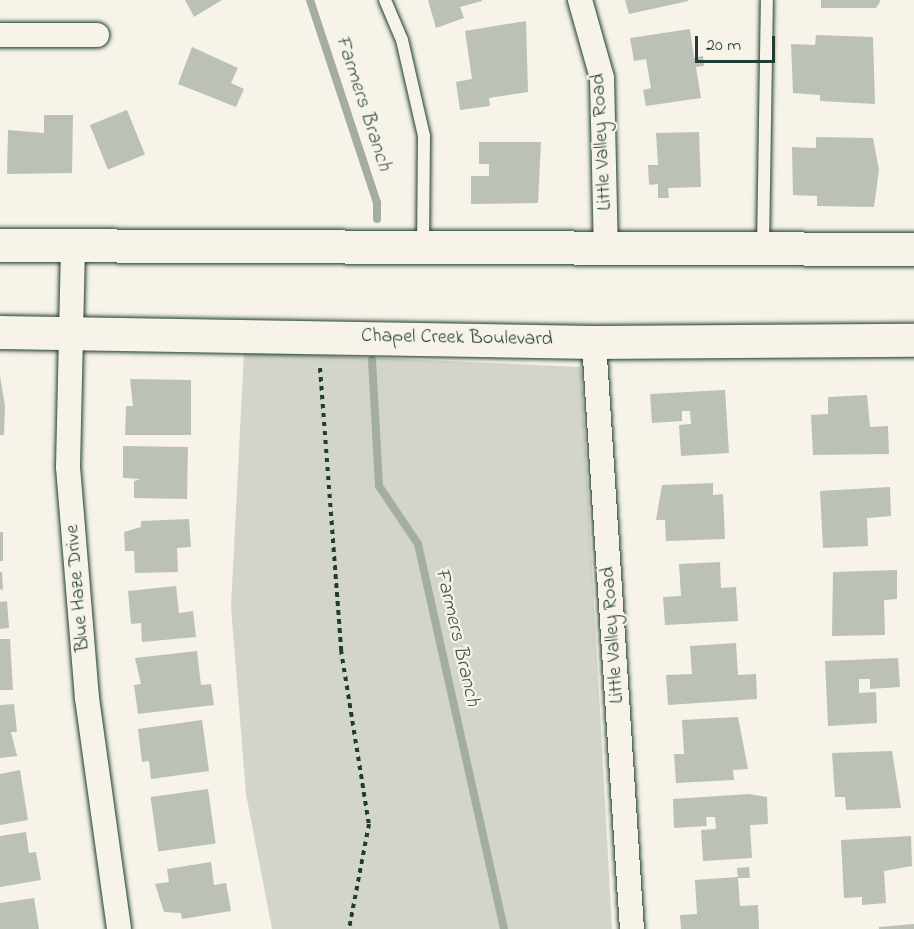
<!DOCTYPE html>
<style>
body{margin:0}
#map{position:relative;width:914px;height:929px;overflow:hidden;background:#f7f3e8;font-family:"Indie Flower",sans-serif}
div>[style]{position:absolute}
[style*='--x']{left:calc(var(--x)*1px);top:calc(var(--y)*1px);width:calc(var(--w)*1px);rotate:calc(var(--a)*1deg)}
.green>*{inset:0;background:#d3d5ca}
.stream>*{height:8px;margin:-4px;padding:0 4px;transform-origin:4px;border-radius:4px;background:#a4ada3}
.building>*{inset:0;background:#bbc1b6;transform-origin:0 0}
.path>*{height:4px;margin-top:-2px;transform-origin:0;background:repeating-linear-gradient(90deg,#1f3d34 0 4.5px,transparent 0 9px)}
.roads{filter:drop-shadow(0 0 2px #1f3d34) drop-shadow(0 0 2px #1f3d34)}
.service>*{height:12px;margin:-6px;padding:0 6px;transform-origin:6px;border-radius:6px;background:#f7f3e8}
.minor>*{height:24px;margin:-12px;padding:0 12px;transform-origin:12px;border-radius:12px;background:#f7f3e8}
.secondary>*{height:33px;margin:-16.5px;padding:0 16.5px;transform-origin:16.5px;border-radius:16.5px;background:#f7f3e8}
span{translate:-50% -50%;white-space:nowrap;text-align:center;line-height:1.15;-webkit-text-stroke:4.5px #f7f3e8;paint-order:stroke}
.street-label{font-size:20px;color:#1f3d34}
.water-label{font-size:21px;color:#405950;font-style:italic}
.scale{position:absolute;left:695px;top:36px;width:80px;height:27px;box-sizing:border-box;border:3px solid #1f3d34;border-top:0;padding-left:8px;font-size:18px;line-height:21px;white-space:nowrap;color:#1f3d34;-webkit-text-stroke:4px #f7f3e8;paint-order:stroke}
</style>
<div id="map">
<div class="green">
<div style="clip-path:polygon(244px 352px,581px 367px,612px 929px,272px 929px,246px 794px,231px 607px)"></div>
</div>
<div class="stream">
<div style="--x:310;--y:0;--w:214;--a:71.7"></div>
<div style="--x:377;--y:203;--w:16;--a:90"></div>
<div style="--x:372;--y:360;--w:126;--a:86.8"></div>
<div style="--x:379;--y:486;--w:70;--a:56.1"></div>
<div style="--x:418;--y:544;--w:394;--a:77.4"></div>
</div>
<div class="building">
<div style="clip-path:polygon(185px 0,222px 0,194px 17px)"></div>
<div style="clip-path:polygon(428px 0,482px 0,482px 1px,460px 7px,464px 18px,436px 28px)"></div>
<div style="clip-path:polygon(625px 0,688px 0,688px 1px,629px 14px)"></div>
<div style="clip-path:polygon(821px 0,880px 0,880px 2px,876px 8px,821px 8px)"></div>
<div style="clip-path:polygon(526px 21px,528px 92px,489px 98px,490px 106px,460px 110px,456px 82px,472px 79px,465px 31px)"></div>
<div style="clip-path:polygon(690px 29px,694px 58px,703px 56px,704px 66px,696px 67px,701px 98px,646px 106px,643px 90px,651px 88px,646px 59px,634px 61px,630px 38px)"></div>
<div style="clip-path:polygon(816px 35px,873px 37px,875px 104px,820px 101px,820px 95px,793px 93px,791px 44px,815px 45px)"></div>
<div style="clip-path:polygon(192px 47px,238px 68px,231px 83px,244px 89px,236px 107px,178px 84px)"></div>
<div style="left:127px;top:110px;width:48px;height:40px;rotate:68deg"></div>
<div style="clip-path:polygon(44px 115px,73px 115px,72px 173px,7px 174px,8px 130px,44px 133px)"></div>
<div style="clip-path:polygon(699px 132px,701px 187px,668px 188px,669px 198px,658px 198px,658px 184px,649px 185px,648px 165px,658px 165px,656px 133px)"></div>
<div style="clip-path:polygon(816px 137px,873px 138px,879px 170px,874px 207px,817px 206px,817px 196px,793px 195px,792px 147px,816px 148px)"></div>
<div style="clip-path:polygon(479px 142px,541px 142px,538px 203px,471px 204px,471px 176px,489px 176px,489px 164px,479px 164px)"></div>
<div style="clip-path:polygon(0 376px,5px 406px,4px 435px,0 435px)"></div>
<div style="clip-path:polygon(130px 379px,191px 380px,191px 435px,125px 435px,126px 406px,133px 406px)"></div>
<div style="clip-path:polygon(725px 390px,729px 453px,681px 456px,679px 425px,691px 424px,690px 411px,682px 411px,682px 421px,652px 423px,650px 394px)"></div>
<div style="clip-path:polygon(867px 395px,870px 427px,888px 426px,889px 454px,813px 455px,811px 415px,828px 414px,828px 397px)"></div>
<div style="clip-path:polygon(123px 446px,188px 447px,187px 499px,134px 498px,134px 481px,141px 479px,123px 478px)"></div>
<div style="clip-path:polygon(713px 483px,713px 495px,723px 494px,725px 539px,666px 541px,665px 520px,656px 520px,662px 485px)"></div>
<div style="clip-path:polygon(890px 487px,891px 516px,867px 518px,868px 546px,823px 548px,820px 491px)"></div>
<div style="clip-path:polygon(189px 519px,191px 547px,177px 548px,178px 572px,135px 573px,134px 551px,125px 551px,124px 532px,141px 527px,141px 521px)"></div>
<div style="left:0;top:532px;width:3px;height:29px"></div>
<div style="clip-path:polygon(720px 562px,721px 588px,736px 587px,738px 621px,665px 625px,663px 597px,681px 596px,679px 564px)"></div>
<div style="clip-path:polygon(897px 570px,897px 599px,884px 600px,885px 635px,832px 636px,833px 572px)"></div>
<div style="clip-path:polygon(0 572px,2px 572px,3px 590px,0 589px)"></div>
<div style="clip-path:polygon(176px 586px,179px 613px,193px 611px,196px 637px,142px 642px,141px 623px,131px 624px,128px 591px)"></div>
<div style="clip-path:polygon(7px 601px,9px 628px,0 629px,0 602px)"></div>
<div style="clip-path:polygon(0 639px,10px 639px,13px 690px,0 690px)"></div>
<div style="clip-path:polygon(736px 643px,738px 675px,756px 674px,757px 699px,668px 705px,666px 675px,692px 674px,690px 646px)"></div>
<div style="clip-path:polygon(197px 651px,201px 685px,211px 684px,214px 705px,138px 714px,134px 685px,141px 684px,135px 658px)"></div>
<div style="clip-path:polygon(898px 658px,900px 687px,870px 689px,870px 679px,859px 679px,859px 693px,876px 692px,877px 723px,828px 726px,825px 661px)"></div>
<div style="clip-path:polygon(14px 704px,17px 732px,11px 732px,17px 756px,0 758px,0 705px)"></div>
<div style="clip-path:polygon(738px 717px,748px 769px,733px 770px,734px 780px,676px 783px,674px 754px,684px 754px,682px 720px)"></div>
<div style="clip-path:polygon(202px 720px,209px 771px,151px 779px,149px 761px,142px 762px,138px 729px)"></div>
<div style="clip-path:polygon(892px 751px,901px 808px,846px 810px,845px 797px,835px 797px,832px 753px)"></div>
<div style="clip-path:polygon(20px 770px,28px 820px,0 825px,0 774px)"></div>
<div style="left:208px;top:789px;width:55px;height:58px;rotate:82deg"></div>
<div style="clip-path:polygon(749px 794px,767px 797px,768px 824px,750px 825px,752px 858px,703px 861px,701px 830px,716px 829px,715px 817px,706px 817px,707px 826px,674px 828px,673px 799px)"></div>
<div style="clip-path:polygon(26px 832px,29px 853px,36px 852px,41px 880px,0 887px,0 836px)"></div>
<div style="clip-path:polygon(911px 836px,912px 866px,884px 871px,886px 903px,862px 905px,862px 897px,844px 898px,841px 840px)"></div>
<div style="clip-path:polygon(211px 862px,214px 885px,226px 883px,231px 911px,182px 919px,181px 913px,164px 912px,155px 884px,169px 882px,167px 869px)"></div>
<div style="clip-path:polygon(749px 867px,750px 878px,738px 878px,740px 906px,758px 905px,759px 929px,681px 929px,680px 915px,697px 914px,695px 880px,738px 877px,737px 868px)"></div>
<div style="clip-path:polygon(34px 898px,39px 929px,0 929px,0 903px)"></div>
<div style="clip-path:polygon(914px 924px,914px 929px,879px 929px,879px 927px)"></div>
</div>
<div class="path">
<div style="--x:320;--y:368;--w:283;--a:85.7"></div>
<div style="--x:341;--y:650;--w:176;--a:80.9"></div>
<div style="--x:369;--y:824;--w:107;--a:100.8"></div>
</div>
<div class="roads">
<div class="service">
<div style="--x:385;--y:0;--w:43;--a:67"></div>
<div style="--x:402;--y:40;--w:98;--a:77.1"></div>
<div style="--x:424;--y:136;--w:109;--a:90.5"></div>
<div style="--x:763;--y:248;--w:248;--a:-89.1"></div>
</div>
<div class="minor">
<div style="--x:580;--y:0;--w:81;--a:74.2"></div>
<div style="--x:602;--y:78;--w:173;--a:88.7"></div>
<div style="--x:0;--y:35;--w:97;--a:0"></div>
<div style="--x:73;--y:246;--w:221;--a:91.3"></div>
<div style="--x:68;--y:467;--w:232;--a:85.3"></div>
<div style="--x:87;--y:698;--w:233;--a:82.1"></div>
<div style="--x:594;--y:342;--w:588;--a:86.3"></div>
</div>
<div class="secondary">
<div style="--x:0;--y:245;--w:914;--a:0.25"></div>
<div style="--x:0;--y:332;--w:594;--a:0.96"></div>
<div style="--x:594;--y:342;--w:320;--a:-0.4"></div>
</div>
</div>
<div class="street-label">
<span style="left:602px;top:142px;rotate:-93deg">Little Valley Road</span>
<span style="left:457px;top:338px;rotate:1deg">Chapel Creek Boulevard</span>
<span style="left:78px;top:588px;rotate:-95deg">Blue Haze Drive</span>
<span style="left:613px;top:635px;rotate:-94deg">Little Valley Road</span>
</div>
<div class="water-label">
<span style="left:363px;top:103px;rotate:72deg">Farmers Branch</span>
<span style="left:457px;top:637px;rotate:77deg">Farmers Branch</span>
</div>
<div class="scale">20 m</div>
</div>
